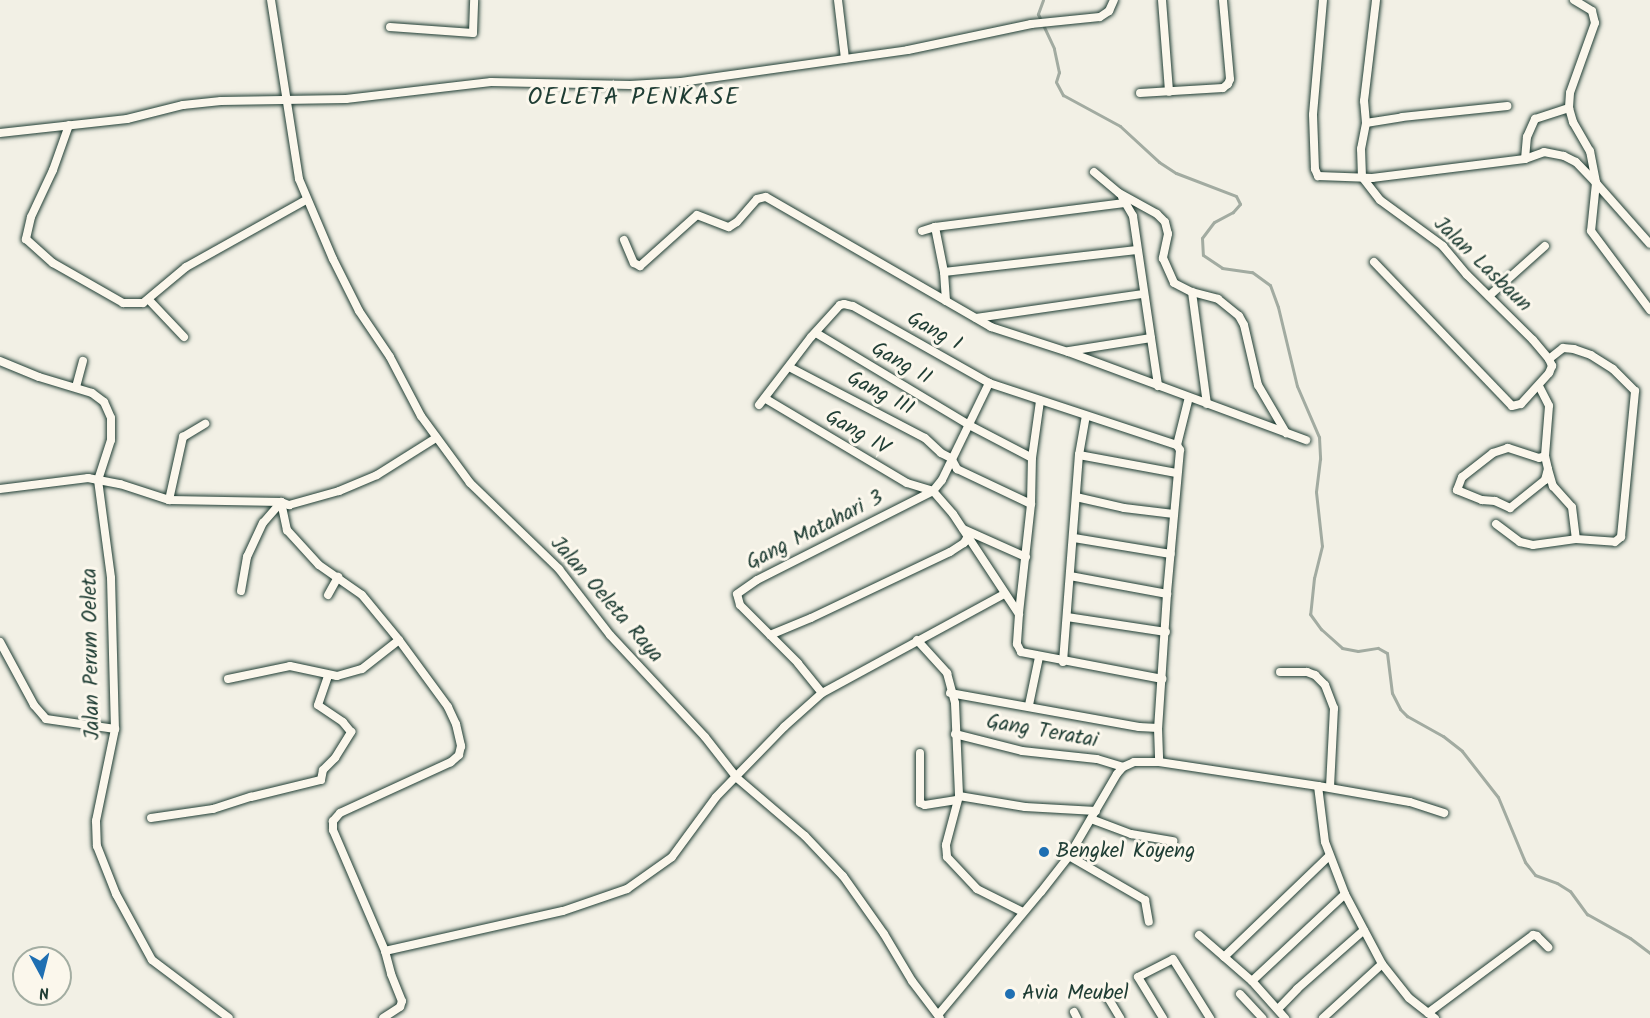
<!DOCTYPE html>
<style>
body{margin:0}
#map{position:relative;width:1650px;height:1018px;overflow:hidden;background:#f2f0e5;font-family:Kalam,sans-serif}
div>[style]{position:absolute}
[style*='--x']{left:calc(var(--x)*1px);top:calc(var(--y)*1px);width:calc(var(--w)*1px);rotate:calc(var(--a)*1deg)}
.stream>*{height:3px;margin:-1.5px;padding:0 1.5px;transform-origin:1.5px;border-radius:1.5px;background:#a2aba1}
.roads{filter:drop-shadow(0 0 2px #1f3d34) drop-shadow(0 0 2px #1f3d34)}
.street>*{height:8px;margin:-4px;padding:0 4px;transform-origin:4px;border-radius:4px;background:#fbf7ec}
.dots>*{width:16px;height:16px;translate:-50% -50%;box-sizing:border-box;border:3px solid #fbf7ec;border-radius:50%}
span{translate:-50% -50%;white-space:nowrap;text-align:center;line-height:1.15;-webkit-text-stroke:6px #fbf7ec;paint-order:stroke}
.street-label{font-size:21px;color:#1f3d34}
.poi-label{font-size:21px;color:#1f3d34}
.left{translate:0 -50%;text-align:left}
.quarter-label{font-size:24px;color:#1f3d34;letter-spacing:1.5px}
.north{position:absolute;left:12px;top:946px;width:60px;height:60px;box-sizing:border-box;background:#fbf7ec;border:2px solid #a3ada2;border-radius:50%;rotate:173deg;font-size:16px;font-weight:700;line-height:24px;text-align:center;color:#1f3d34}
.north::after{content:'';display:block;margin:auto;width:21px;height:27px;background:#1f6fb2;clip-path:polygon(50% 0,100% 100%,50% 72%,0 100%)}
</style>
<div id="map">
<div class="stream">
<div style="--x:1043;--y:0;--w:15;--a:110"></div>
<div style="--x:1038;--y:14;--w:38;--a:65"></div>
<div style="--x:1054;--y:49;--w:24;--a:78"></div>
<div style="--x:1059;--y:72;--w:10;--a:107"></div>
<div style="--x:1056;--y:82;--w:15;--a:62"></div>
<div style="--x:1063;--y:95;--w:65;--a:28.5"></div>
<div style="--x:1120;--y:126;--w:53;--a:42.7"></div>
<div style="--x:1159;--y:162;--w:20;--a:33"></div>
<div style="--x:1176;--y:173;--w:64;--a:21"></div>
<div style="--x:1236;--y:196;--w:9;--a:63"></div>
<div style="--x:1240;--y:204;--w:11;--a:131"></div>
<div style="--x:1233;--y:212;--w:21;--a:152"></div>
<div style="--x:1214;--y:222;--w:20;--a:127"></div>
<div style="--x:1202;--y:238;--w:17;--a:87"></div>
<div style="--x:1203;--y:255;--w:23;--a:34"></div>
<div style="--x:1222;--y:268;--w:30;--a:8"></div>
<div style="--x:1252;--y:272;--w:22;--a:36"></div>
<div style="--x:1270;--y:285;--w:23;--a:70"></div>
<div style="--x:1278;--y:307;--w:81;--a:76.5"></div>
<div style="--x:1297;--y:386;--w:56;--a:66.7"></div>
<div style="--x:1319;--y:437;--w:22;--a:87"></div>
<div style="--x:1320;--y:459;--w:33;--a:97"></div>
<div style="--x:1316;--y:492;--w:54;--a:83.7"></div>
<div style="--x:1322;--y:546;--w:33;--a:104"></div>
<div style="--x:1314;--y:578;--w:36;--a:96"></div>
<div style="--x:1310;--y:614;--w:19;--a:54"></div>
<div style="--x:1321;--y:629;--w:28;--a:42"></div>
<div style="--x:1342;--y:648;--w:16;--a:11"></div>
<div style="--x:1358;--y:651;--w:20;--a:-9"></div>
<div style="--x:1378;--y:648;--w:10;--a:29"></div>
<div style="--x:1387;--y:653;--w:40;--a:82.9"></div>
<div style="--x:1392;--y:693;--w:18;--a:63"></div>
<div style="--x:1400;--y:709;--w:10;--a:45"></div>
<div style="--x:1407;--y:716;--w:41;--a:29.1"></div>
<div style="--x:1443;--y:736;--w:24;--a:38"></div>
<div style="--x:1462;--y:751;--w:58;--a:52"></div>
<div style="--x:1498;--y:797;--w:70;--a:67.4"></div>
<div style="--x:1525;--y:862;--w:16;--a:52"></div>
<div style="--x:1535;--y:875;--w:23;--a:20"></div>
<div style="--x:1557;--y:883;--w:15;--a:32"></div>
<div style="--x:1570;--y:891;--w:29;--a:54"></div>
<div style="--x:1587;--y:914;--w:49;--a:29.2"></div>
<div style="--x:1630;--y:938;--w:25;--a:37"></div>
</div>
<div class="roads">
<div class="street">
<div style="--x:271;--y:0;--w:181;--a:81.1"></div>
<div style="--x:299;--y:179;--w:87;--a:67"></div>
<div style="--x:333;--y:259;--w:58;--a:63.4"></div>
<div style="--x:359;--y:311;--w:55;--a:56"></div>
<div style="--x:390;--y:357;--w:67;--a:62.3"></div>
<div style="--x:421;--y:416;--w:83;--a:53.8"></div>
<div style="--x:470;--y:483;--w:124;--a:44"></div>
<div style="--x:559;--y:569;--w:83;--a:52.3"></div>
<div style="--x:610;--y:635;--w:139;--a:47"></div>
<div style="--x:705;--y:737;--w:52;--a:52"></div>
<div style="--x:737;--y:778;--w:89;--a:40.5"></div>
<div style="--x:805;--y:836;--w:55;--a:46.5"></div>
<div style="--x:843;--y:876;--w:71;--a:54.7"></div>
<div style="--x:884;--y:934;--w:55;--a:59.2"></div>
<div style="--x:912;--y:981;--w:46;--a:52.9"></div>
<div style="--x:838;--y:0;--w:59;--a:83.2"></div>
<div style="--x:1162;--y:0;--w:92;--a:85.6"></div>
<div style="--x:1323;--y:0;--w:115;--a:95"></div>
<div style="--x:1313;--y:115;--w:54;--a:87.9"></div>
<div style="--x:1315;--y:169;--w:8;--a:67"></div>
<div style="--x:1318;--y:176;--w:54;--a:2.1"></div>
<div style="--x:1372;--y:178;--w:154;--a:-7.1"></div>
<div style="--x:1525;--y:159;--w:20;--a:-20"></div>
<div style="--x:1544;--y:152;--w:20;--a:11"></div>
<div style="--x:1564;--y:156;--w:13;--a:27"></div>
<div style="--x:1576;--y:162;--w:29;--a:46"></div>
<div style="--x:1596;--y:183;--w:48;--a:95.9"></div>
<div style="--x:1591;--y:231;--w:99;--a:53.2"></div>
<div style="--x:1574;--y:0;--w:21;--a:31"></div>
<div style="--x:1592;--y:11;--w:12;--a:76"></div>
<div style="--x:1595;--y:23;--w:74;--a:109.7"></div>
<div style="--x:1570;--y:93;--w:15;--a:94"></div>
<div style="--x:1569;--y:108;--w:15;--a:74"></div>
<div style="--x:1573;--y:122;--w:34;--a:60"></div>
<div style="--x:1590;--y:151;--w:33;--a:79"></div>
<div style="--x:1596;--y:183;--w:81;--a:48.5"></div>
<div style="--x:390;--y:27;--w:83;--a:4.1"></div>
<div style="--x:473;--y:33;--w:33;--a:-88"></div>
<div style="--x:1140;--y:93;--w:83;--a:-3.4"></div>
<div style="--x:1223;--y:88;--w:6;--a:-39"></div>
<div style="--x:1228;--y:84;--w:5;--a:-68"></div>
<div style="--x:1230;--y:79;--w:79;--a:-95.1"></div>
<div style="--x:1366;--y:123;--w:36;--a:-9"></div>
<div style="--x:1402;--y:117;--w:106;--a:-6"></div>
<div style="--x:69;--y:125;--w:48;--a:109.6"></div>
<div style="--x:53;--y:170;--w:52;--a:115.1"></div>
<div style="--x:31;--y:217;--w:23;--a:103"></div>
<div style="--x:26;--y:239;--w:36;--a:42"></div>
<div style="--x:53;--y:263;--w:81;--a:29.7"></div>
<div style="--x:123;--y:303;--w:20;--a:0"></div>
<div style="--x:143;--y:303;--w:56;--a:-39.9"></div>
<div style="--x:186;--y:267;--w:137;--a:-29.2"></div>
<div style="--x:0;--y:133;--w:128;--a:-6.3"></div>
<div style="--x:127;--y:119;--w:58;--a:-14"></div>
<div style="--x:183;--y:105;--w:38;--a:-6"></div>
<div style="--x:221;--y:101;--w:125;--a:-0.9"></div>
<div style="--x:346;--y:99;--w:146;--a:-6.7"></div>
<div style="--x:491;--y:82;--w:139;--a:1.2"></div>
<div style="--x:630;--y:85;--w:51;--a:-3.4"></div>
<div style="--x:681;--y:82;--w:229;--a:-8"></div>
<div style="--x:908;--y:50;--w:126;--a:-11.9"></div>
<div style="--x:1031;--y:24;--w:69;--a:-5.8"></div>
<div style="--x:1100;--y:17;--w:11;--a:-34"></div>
<div style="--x:1109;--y:11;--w:12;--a:-66"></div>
<div style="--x:1525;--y:159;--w:22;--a:-85"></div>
<div style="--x:1527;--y:137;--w:20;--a:-66"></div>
<div style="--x:1535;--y:119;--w:36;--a:-18"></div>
<div style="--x:1094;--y:172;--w:33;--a:40"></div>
<div style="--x:1119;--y:193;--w:43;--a:28.9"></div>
<div style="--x:1157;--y:214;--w:11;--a:45"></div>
<div style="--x:1165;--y:222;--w:12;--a:76"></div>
<div style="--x:1168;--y:234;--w:25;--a:102"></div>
<div style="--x:1163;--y:258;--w:27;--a:66"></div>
<div style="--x:1174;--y:283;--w:20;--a:27"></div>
<div style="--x:1192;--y:292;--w:27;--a:15"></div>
<div style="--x:1218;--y:299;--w:27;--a:39"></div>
<div style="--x:1239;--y:316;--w:10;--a:61"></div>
<div style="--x:1244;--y:325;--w:62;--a:76.9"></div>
<div style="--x:1258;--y:385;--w:56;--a:59.7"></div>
<div style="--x:1122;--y:197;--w:22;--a:60"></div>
<div style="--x:1133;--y:216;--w:172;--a:81.6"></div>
<div style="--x:935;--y:227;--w:193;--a:-7.2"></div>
<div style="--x:922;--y:231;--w:14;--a:-17"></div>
<div style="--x:935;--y:227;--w:46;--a:78.7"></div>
<div style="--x:944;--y:272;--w:29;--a:86"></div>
<div style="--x:624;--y:240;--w:25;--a:67"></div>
<div style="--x:634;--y:263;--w:7;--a:27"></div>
<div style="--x:640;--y:266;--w:76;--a:-41.8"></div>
<div style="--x:697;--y:215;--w:34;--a:21"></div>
<div style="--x:729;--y:227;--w:9;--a:-32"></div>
<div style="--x:737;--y:222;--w:30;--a:-49"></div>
<div style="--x:757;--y:199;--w:9;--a:-13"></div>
<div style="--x:766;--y:197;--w:260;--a:30"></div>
<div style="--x:991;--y:327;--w:81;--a:18"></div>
<div style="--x:1068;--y:352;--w:254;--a:20.3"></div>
<div style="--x:1374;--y:262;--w:199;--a:46.2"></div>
<div style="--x:1512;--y:406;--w:9;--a:-13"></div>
<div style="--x:1521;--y:404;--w:42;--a:-47.9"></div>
<div style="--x:1549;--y:373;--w:8;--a:-67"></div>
<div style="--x:1552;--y:366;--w:8;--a:-113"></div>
<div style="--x:1549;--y:359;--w:25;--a:-130"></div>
<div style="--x:1533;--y:340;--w:93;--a:-135.4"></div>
<div style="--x:1467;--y:275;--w:38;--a:-130"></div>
<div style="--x:1443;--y:246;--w:78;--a:-143.9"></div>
<div style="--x:1380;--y:200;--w:29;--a:-128"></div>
<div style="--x:1362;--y:177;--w:28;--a:-92"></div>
<div style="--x:1361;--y:149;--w:26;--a:-79"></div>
<div style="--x:1366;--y:123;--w:22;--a:-95"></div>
<div style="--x:1364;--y:101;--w:102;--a:-83.2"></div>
<div style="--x:944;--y:272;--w:194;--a:-6.5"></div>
<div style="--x:1192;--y:292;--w:113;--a:82.4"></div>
<div style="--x:1489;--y:296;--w:75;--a:-41.8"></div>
<div style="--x:149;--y:300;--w:51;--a:46.6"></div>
<div style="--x:976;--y:318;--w:169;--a:-8.2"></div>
<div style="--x:816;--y:333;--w:179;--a:31"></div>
<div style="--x:969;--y:425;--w:71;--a:27.6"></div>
<div style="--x:1069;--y:351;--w:83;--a:-9"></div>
<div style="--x:0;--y:361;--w:42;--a:22.3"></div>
<div style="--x:39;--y:377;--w:55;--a:16.8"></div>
<div style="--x:92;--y:393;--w:15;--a:37"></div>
<div style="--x:104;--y:402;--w:17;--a:66"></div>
<div style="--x:111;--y:418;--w:22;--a:90"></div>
<div style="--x:111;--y:440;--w:42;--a:108"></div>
<div style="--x:98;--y:480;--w:99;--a:82.4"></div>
<div style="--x:111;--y:578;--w:151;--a:88.5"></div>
<div style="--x:115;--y:729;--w:94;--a:101.7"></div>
<div style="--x:96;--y:821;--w:25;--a:88"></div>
<div style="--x:97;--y:846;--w:52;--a:68.4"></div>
<div style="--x:116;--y:894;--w:75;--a:61.4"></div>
<div style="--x:152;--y:960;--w:96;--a:37"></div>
<div style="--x:789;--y:367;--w:153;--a:27.6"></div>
<div style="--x:925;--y:438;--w:22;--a:43"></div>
<div style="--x:941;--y:453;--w:11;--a:27"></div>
<div style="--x:951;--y:458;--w:13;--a:61"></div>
<div style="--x:957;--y:469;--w:82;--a:25.3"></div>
<div style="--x:1539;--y:386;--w:22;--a:63"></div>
<div style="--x:1549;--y:406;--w:50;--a:94.6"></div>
<div style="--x:1545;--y:456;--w:13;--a:77"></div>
<div style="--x:1548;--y:469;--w:18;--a:74"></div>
<div style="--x:1553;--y:486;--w:28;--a:48"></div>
<div style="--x:1572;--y:507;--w:32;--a:83"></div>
<div style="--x:76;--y:387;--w:27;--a:-75"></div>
<div style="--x:766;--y:399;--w:164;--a:30.8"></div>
<div style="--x:907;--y:483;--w:27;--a:17"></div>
<div style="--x:759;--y:405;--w:86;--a:-52.6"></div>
<div style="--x:811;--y:337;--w:43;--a:-47.8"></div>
<div style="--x:840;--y:305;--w:4;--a:-14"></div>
<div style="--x:844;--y:304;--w:9;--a:13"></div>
<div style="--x:853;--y:306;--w:156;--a:29.5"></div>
<div style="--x:989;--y:383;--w:198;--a:18.3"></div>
<div style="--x:1177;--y:445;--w:6;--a:59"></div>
<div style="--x:1180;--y:450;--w:145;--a:95.2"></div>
<div style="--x:1167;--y:594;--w:134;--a:93.8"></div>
<div style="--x:1158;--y:728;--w:34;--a:88"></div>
<div style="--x:1177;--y:445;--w:49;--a:-76"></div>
<div style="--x:1079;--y:455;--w:99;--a:10.5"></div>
<div style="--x:1545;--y:456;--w:6;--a:162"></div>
<div style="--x:1539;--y:458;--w:33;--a:-162"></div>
<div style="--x:1508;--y:448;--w:16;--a:162"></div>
<div style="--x:1493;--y:453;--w:39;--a:142"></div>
<div style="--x:1462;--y:477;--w:14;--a:111"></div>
<div style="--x:1457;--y:490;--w:27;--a:22"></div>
<div style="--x:1482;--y:500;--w:13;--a:4"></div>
<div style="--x:1495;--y:501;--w:17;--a:25"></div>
<div style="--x:1510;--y:508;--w:45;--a:-38.7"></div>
<div style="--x:1545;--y:480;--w:11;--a:-75"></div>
<div style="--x:0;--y:489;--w:89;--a:-7.1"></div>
<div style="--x:88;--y:478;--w:33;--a:11"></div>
<div style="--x:120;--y:484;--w:52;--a:18.1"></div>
<div style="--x:169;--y:500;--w:112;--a:1"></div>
<div style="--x:281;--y:502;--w:9;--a:21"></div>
<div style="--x:289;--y:505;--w:52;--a:-15.6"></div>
<div style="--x:339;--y:491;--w:41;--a:-22.8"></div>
<div style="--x:377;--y:475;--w:70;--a:-32.1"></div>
<div style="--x:933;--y:491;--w:30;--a:49"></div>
<div style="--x:953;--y:514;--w:120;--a:56.6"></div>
<div style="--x:1019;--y:614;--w:30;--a:94"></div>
<div style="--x:1017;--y:644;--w:9;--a:63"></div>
<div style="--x:1021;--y:652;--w:144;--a:10.8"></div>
<div style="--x:1076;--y:497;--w:49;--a:12.9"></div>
<div style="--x:1124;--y:508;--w:50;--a:6.8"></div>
<div style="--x:169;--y:500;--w:65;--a:-77.5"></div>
<div style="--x:183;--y:437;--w:26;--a:-31"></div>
<div style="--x:281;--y:502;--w:29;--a:78"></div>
<div style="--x:287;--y:530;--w:47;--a:47.6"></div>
<div style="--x:319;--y:565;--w:52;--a:34.9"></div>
<div style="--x:362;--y:595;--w:58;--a:50.6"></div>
<div style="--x:399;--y:640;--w:83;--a:53.8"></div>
<div style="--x:448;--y:707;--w:19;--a:65"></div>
<div style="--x:456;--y:724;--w:23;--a:77"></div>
<div style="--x:461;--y:746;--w:9;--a:103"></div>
<div style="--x:459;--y:755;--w:11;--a:139"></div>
<div style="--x:451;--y:762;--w:122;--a:155.3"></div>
<div style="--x:340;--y:813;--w:11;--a:131"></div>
<div style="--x:333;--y:821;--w:9;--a:90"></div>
<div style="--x:333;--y:830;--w:132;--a:66.7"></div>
<div style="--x:385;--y:951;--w:24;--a:75"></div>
<div style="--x:391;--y:974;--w:29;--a:68"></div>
<div style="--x:402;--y:1001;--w:6;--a:108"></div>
<div style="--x:400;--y:1007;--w:20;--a:147"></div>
<div style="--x:1496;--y:524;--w:30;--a:37"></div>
<div style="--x:1520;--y:542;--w:13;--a:13"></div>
<div style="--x:1533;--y:545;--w:43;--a:-7.9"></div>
<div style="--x:1576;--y:539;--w:39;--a:4"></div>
<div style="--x:1615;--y:542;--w:8;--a:-40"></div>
<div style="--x:1621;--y:537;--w:147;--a:-84.5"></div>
<div style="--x:1635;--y:391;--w:31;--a:-135"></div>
<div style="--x:1613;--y:369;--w:26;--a:-148"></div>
<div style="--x:1591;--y:355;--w:18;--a:-161"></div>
<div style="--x:1574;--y:349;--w:11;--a:-175"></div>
<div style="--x:1563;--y:348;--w:18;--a:142"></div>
<div style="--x:963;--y:529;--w:69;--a:24"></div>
<div style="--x:1074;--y:538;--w:98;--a:9.4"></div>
<div style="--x:1070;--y:576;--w:99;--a:10.5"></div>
<div style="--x:241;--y:591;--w:35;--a:-80"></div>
<div style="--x:247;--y:557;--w:38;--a:-65"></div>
<div style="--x:263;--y:523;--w:28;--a:-49"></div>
<div style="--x:328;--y:595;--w:21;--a:-61"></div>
<div style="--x:1019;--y:613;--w:110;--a:-83.7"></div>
<div style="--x:1031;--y:504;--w:46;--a:-88.8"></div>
<div style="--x:1032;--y:458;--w:58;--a:-82"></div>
<div style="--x:1067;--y:617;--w:100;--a:8.6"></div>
<div style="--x:770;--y:635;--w:44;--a:-22.5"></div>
<div style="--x:811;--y:618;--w:154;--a:-25.4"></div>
<div style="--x:950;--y:552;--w:17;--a:-33"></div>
<div style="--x:964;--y:543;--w:6;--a:-59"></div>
<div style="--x:917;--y:640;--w:45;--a:47.7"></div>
<div style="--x:947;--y:673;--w:31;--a:75"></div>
<div style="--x:955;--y:703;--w:93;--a:87.5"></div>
<div style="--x:959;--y:796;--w:51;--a:104.9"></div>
<div style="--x:946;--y:845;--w:12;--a:85"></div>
<div style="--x:947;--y:857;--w:44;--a:46.8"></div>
<div style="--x:977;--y:889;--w:51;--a:26.6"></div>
<div style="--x:0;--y:642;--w:72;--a:61.6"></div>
<div style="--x:34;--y:705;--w:18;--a:49"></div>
<div style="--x:46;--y:719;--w:70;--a:8.2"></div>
<div style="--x:1063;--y:662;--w:208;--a:-85.6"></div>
<div style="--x:1079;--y:455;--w:40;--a:-80"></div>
<div style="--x:1280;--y:672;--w:27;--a:0"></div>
<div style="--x:1307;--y:672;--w:9;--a:21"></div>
<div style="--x:1315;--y:675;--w:14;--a:45"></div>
<div style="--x:1325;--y:685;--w:25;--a:69"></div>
<div style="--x:1334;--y:708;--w:78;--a:92.9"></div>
<div style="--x:228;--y:679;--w:63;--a:-11.8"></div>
<div style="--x:290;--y:666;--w:48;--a:12"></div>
<div style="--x:337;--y:676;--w:26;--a:-16"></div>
<div style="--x:362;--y:669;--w:47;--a:-38.1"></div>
<div style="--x:822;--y:693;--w:38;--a:-129"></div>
<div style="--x:798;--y:663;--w:82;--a:-135"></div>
<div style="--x:740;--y:605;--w:11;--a:-105"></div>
<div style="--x:737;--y:594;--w:24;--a:-35"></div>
<div style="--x:757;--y:580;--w:197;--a:-26.8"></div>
<div style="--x:933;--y:491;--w:14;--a:-51"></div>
<div style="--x:942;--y:480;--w:108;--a:-64.1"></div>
<div style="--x:950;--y:693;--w:192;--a:10.2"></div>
<div style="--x:1139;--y:727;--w:19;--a:3"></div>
<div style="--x:1029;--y:705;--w:49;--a:-78.2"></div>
<div style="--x:955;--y:734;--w:69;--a:14.2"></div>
<div style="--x:1022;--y:751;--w:75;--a:6.1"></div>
<div style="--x:1097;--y:759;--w:27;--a:17"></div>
<div style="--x:920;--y:753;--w:50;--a:90"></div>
<div style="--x:920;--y:803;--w:5;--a:22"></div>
<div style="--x:925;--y:805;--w:32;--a:-9"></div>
<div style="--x:1318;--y:786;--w:93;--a:9.9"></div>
<div style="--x:1410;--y:802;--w:36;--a:18"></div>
<div style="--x:959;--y:796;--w:67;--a:9.5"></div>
<div style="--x:1025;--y:807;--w:71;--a:3.2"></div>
<div style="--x:151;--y:818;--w:63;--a:-8.3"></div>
<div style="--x:213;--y:809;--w:40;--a:-18"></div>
<div style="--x:251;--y:797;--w:72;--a:-13.7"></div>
<div style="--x:321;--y:780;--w:10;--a:-79"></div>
<div style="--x:323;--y:770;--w:17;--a:-45"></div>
<div style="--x:335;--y:758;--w:31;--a:-58"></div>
<div style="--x:351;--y:732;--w:13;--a:-129"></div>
<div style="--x:343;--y:722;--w:30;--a:-146"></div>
<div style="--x:318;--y:705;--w:31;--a:-71"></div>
<div style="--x:1091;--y:819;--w:43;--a:20.6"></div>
<div style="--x:1131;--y:834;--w:43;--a:9.5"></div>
<div style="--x:1069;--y:856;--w:88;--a:30.1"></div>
<div style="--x:1145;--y:900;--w:22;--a:80"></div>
<div style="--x:1199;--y:935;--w:70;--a:41"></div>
<div style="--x:1252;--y:981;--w:50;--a:48.3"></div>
<div style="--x:385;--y:951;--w:182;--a:-12.7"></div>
<div style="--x:563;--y:911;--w:68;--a:-19"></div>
<div style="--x:627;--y:889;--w:55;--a:-35.4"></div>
<div style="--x:672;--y:857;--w:74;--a:-53.7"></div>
<div style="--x:716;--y:797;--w:98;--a:-45.8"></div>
<div style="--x:784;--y:727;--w:51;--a:-41.8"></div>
<div style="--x:822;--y:693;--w:207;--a:-28.5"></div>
<div style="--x:1224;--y:957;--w:146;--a:-43.9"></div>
<div style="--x:1252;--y:981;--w:127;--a:-43.1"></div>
<div style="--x:1240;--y:994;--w:33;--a:47"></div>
<div style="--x:1107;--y:996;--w:26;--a:59"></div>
<div style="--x:1278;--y:1009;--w:28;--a:-46"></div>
<div style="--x:1297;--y:989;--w:89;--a:-41.4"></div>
<div style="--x:1074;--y:1012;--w:7;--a:63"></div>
<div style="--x:1428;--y:1013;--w:131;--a:-36.6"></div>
<div style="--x:1533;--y:935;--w:4;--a:14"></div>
<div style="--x:1537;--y:936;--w:16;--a:45"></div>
<div style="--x:938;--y:1015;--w:160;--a:-50.1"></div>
<div style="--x:1041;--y:892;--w:46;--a:-52.1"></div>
<div style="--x:1069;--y:856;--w:95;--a:-59.7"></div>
<div style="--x:1117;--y:774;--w:9;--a:-49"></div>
<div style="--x:1123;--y:767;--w:12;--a:-24"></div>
<div style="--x:1134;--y:762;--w:25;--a:0"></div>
<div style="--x:1159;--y:762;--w:161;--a:8.6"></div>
<div style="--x:1318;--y:786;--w:56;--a:82.9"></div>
<div style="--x:1325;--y:842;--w:56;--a:69"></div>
<div style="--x:1345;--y:894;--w:79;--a:62.1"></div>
<div style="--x:1382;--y:964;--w:43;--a:51.5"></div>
<div style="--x:1409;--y:998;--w:33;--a:38"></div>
<div style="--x:1163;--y:1018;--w:48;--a:-121.4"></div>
<div style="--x:1138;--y:977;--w:39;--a:-27"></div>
<div style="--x:1173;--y:959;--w:70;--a:57.9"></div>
<div style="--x:1323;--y:1018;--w:80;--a:-42.5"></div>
</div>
</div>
<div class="dots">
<div style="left:1044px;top:852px;background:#1f6fb2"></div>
<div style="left:1010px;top:994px;background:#1f6fb2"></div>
</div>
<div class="street-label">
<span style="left:1482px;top:265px;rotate:44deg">Jalan Lasbaun</span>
<span style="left:934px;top:332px;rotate:29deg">Gang I</span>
<span style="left:901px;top:364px;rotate:30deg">Gang II</span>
<span style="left:880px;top:394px;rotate:28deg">Gang III</span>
<span style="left:857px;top:433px;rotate:30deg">Gang IV</span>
<span style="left:815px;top:531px;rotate:-27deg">Gang Matahari 3</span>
<span style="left:606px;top:600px;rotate:49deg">Jalan Oeleta Raya</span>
<span style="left:92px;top:654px;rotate:-91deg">Jalan Perum Oeleta</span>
<span style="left:1042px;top:732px;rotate:10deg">Gang Teratai</span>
</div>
<div class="poi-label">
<span class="left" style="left:1056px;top:852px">Bengkel Koyeng</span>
<span class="left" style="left:1022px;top:994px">Avia Meubel</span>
</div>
<div class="quarter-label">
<span style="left:634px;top:98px">OELETA PENKASE</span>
</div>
<div class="north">N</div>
</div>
